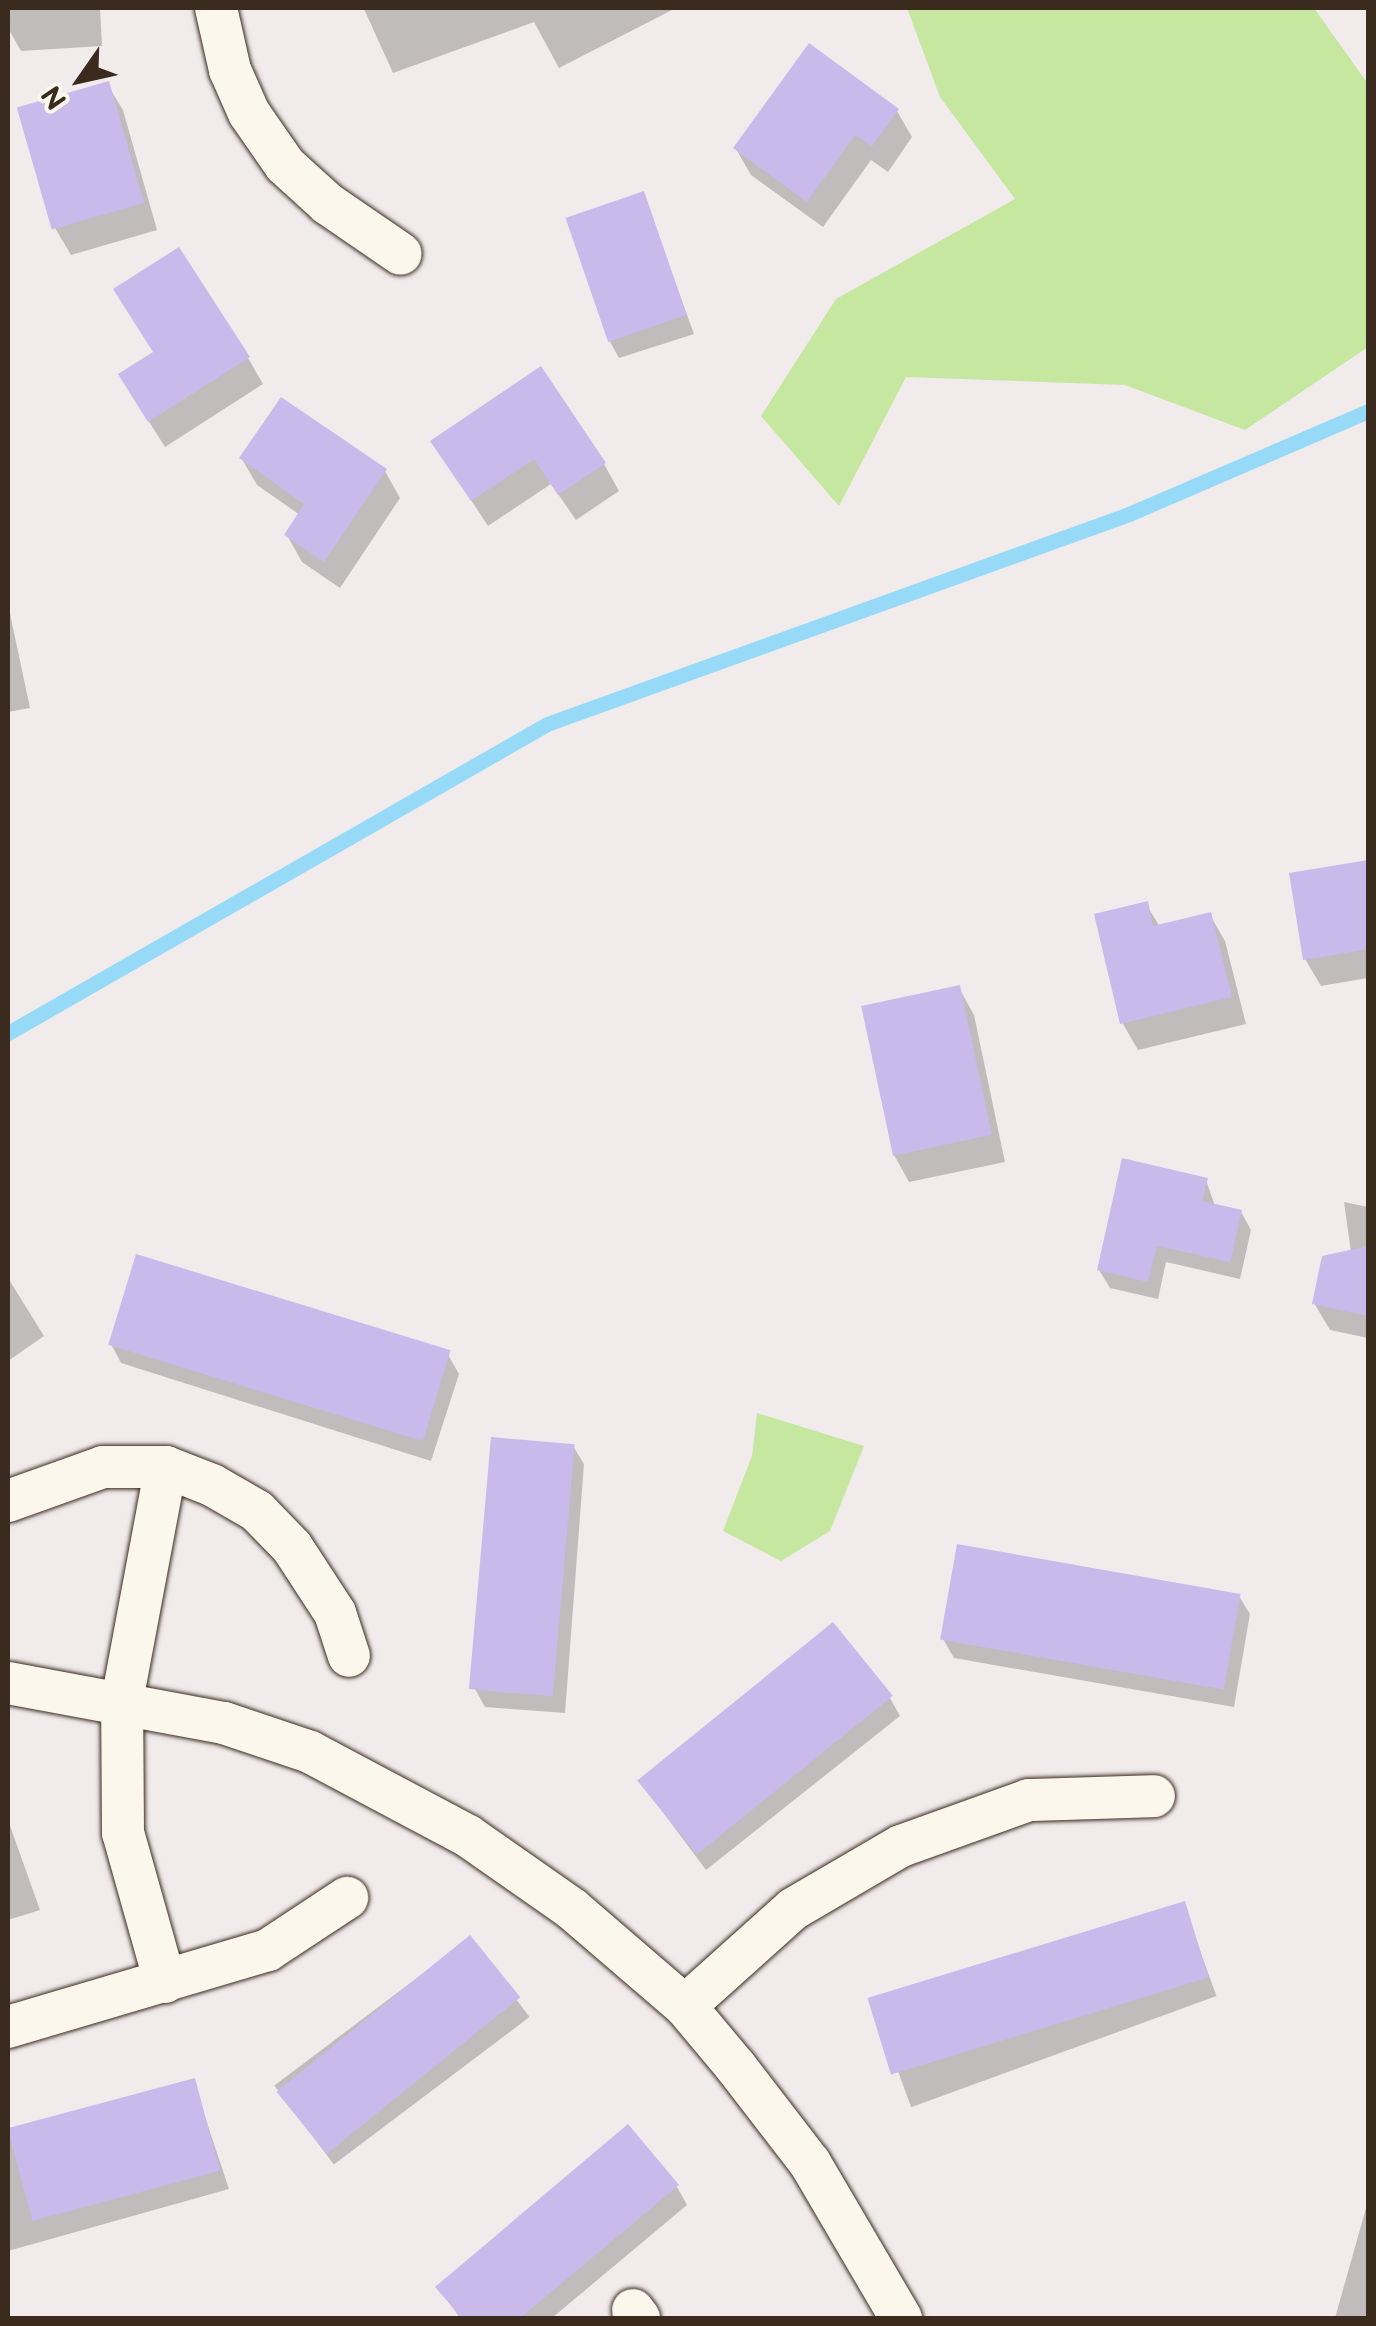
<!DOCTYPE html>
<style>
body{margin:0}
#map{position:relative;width:1376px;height:2326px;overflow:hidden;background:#f1ebec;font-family:"Balsamiq Sans",sans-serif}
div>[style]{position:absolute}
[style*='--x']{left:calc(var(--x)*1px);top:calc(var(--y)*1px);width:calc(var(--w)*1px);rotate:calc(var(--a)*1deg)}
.green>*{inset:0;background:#c6e7a0}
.shadow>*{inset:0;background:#0003;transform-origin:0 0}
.stream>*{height:15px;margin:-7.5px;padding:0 7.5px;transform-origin:7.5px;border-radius:7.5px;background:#96daf8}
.building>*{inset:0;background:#c9baeb;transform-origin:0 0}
.roads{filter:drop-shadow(0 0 2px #3b2a1e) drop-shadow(0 0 2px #3b2a1e)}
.street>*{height:42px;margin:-21px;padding:0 21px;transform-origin:21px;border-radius:21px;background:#fbf7ec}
span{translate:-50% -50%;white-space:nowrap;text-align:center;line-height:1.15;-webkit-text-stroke:8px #fbf7ec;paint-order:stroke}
.frame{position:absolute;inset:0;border:10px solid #3b2a1e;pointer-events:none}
.north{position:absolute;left:30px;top:30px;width:100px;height:100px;-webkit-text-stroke:8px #fbf7ec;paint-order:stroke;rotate:236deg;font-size:28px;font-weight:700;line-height:40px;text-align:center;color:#3b2a1e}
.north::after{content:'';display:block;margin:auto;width:35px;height:45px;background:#3b2a1e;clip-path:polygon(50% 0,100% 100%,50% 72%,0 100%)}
</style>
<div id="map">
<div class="green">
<div style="clip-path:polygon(907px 8px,1314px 8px,1368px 84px,1368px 347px,1245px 430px,1125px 385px,906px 377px,839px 506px,761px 416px,836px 299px,1015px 199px,940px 97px)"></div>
<div style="clip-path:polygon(757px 1413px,864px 1446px,830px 1531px,781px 1561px,723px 1531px,752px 1456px)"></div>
</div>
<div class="shadow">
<div style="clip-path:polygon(8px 8px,100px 8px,102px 46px,21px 51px,8px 28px)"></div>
<div style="clip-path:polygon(350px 8px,674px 8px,674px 9px,559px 68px,534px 22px,393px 73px,364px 9px)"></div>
<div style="clip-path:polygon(107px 84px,123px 110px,157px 230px,71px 255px,55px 228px)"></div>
<div style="clip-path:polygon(897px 111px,912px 137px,888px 172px,871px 160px,823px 227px,751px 175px,736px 149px)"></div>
<div style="clip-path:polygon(643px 194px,694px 334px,619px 358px,609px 340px)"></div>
<div style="clip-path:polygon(248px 358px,263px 384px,165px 447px,136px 401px)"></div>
<div style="clip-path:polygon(433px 442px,604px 464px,619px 491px,576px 520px,551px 484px,488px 526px)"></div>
<div style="clip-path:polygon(242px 459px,385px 471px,400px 498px,340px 588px,302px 562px,287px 535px,300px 515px,257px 485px)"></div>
<div style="clip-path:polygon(8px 604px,30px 708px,8px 712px)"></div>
<div style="clip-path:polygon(1368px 863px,1368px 978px,1321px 986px,1305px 959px,1292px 875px)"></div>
<div style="clip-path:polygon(1146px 904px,1160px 927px,1210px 915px,1225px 941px,1246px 1024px,1138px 1050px,1123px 1024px,1097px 916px)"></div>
<div style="clip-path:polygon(959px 988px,974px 1015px,1005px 1162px,909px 1182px,894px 1155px)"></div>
<div style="clip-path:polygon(1206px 1180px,1215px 1206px,1241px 1212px,1251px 1230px,1240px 1279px,1166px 1262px,1158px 1299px,1110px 1288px,1099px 1270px)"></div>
<div style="clip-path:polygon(1344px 1202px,1368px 1207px,1368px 1338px,1330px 1330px,1314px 1303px,1351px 1252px)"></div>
<div style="clip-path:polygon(8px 1278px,44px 1336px,8px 1361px)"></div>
<div style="clip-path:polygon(111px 1344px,448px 1355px,459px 1374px,431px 1461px,121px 1363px)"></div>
<div style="clip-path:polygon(573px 1446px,584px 1464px,565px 1713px,485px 1707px,475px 1689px)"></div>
<div style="clip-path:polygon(1239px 1596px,1250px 1614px,1234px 1707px,954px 1658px,943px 1639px)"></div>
<div style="clip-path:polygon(890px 1698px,900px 1716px,706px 1870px,639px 1780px)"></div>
<div style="clip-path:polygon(8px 1820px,40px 1910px,8px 1920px)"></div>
<div style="left:1183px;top:1904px;width:98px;height:325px;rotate:70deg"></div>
<div style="left:470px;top:1938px;width:99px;height:245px;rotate:53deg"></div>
<div style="clip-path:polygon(193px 2081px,229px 2189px,8px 2251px,8px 2133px)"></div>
<div style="clip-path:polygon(677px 2187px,687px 2205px,552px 2318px,460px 2318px,438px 2287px)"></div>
<div style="clip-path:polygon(1368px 2201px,1368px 2318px,1335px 2318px)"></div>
</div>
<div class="stream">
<div style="--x:8;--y:1033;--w:621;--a:-29.82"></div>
<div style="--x:547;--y:724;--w:619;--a:-19.84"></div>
<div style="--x:1129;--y:514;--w:260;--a:-23.3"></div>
</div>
<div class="building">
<div style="clip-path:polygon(809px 43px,899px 109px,872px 146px,855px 135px,807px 202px,733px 148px)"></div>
<div style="left:109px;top:81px;width:127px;height:96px;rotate:74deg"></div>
<div style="left:644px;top:191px;width:131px;height:83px;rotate:71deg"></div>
<div style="clip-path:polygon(179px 247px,250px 357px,148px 422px,118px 374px,153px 352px,113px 289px)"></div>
<div style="clip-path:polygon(541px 366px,606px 463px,558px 495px,534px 459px,471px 501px,430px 441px)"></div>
<div style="clip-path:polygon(281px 397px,387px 469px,324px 562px,284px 535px,304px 504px,239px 458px)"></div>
<div style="clip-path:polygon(1368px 860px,1368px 949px,1303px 960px,1289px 873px)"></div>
<div style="clip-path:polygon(1148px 901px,1153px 926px,1211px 912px,1232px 997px,1120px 1024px,1094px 914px)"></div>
<div style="left:960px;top:985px;width:153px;height:101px;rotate:78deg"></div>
<div style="clip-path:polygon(1122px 1158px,1208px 1178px,1202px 1201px,1242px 1210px,1230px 1262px,1157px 1246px,1148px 1282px,1097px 1270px)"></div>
<div style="clip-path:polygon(1368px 1246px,1368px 1316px,1312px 1304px,1322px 1256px)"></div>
<div style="left:136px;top:1254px;width:329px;height:95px;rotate:17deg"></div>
<div style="left:491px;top:1437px;width:84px;height:253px;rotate:5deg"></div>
<div style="left:957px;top:1544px;width:288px;height:97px;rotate:10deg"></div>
<div style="left:833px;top:1622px;width:95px;height:252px;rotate:51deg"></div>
<div style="left:1185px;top:1901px;width:80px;height:332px;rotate:73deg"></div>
<div style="left:470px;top:1935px;width:80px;height:249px;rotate:51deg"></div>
<div style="left:195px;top:2078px;width:96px;height:194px;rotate:75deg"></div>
<div style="clip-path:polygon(628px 2124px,679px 2185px,520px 2318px,462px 2318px,435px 2287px)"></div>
</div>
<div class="roads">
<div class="street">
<div style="--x:216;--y:8;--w:64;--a:77.3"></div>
<div style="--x:230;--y:70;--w:47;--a:66.2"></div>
<div style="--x:249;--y:113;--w:63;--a:55.3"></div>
<div style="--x:285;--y:165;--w:58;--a:42.2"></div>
<div style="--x:328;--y:204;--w:88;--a:34.4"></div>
<div style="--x:8;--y:1501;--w:101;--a:-19.7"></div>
<div style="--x:103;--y:1467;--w:63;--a:0"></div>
<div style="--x:166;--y:1467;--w:49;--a:21.4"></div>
<div style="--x:212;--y:1485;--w:52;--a:30"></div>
<div style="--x:257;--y:1511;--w:50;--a:45.8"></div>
<div style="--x:292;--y:1547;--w:79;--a:56.9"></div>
<div style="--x:335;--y:1613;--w:45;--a:72"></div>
<div style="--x:8;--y:1683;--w:220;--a:10.5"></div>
<div style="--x:224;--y:1723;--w:91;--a:18.6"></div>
<div style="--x:310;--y:1752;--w:179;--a:28"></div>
<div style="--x:468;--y:1836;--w:126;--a:35"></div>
<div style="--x:571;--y:1908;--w:150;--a:40.7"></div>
<div style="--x:685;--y:2006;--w:80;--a:50.1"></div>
<div style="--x:736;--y:2067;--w:121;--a:52.4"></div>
<div style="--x:810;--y:2163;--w:180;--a:59.6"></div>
<div style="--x:165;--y:1982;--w:155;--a:-105.7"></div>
<div style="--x:123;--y:1833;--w:132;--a:-90.4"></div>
<div style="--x:122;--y:1701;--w:238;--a:-79.4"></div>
<div style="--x:685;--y:2006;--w:145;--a:-41.9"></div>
<div style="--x:793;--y:1909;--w:125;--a:-30.3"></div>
<div style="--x:901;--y:1846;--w:136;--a:-19.8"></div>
<div style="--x:1029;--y:1800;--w:125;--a:-1.8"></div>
<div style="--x:8;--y:2027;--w:271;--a:-16.5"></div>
<div style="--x:268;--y:1950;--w:95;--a:-33.4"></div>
<div style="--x:633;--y:2310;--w:10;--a:53"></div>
</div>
</div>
<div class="frame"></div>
<div class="north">N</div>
</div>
